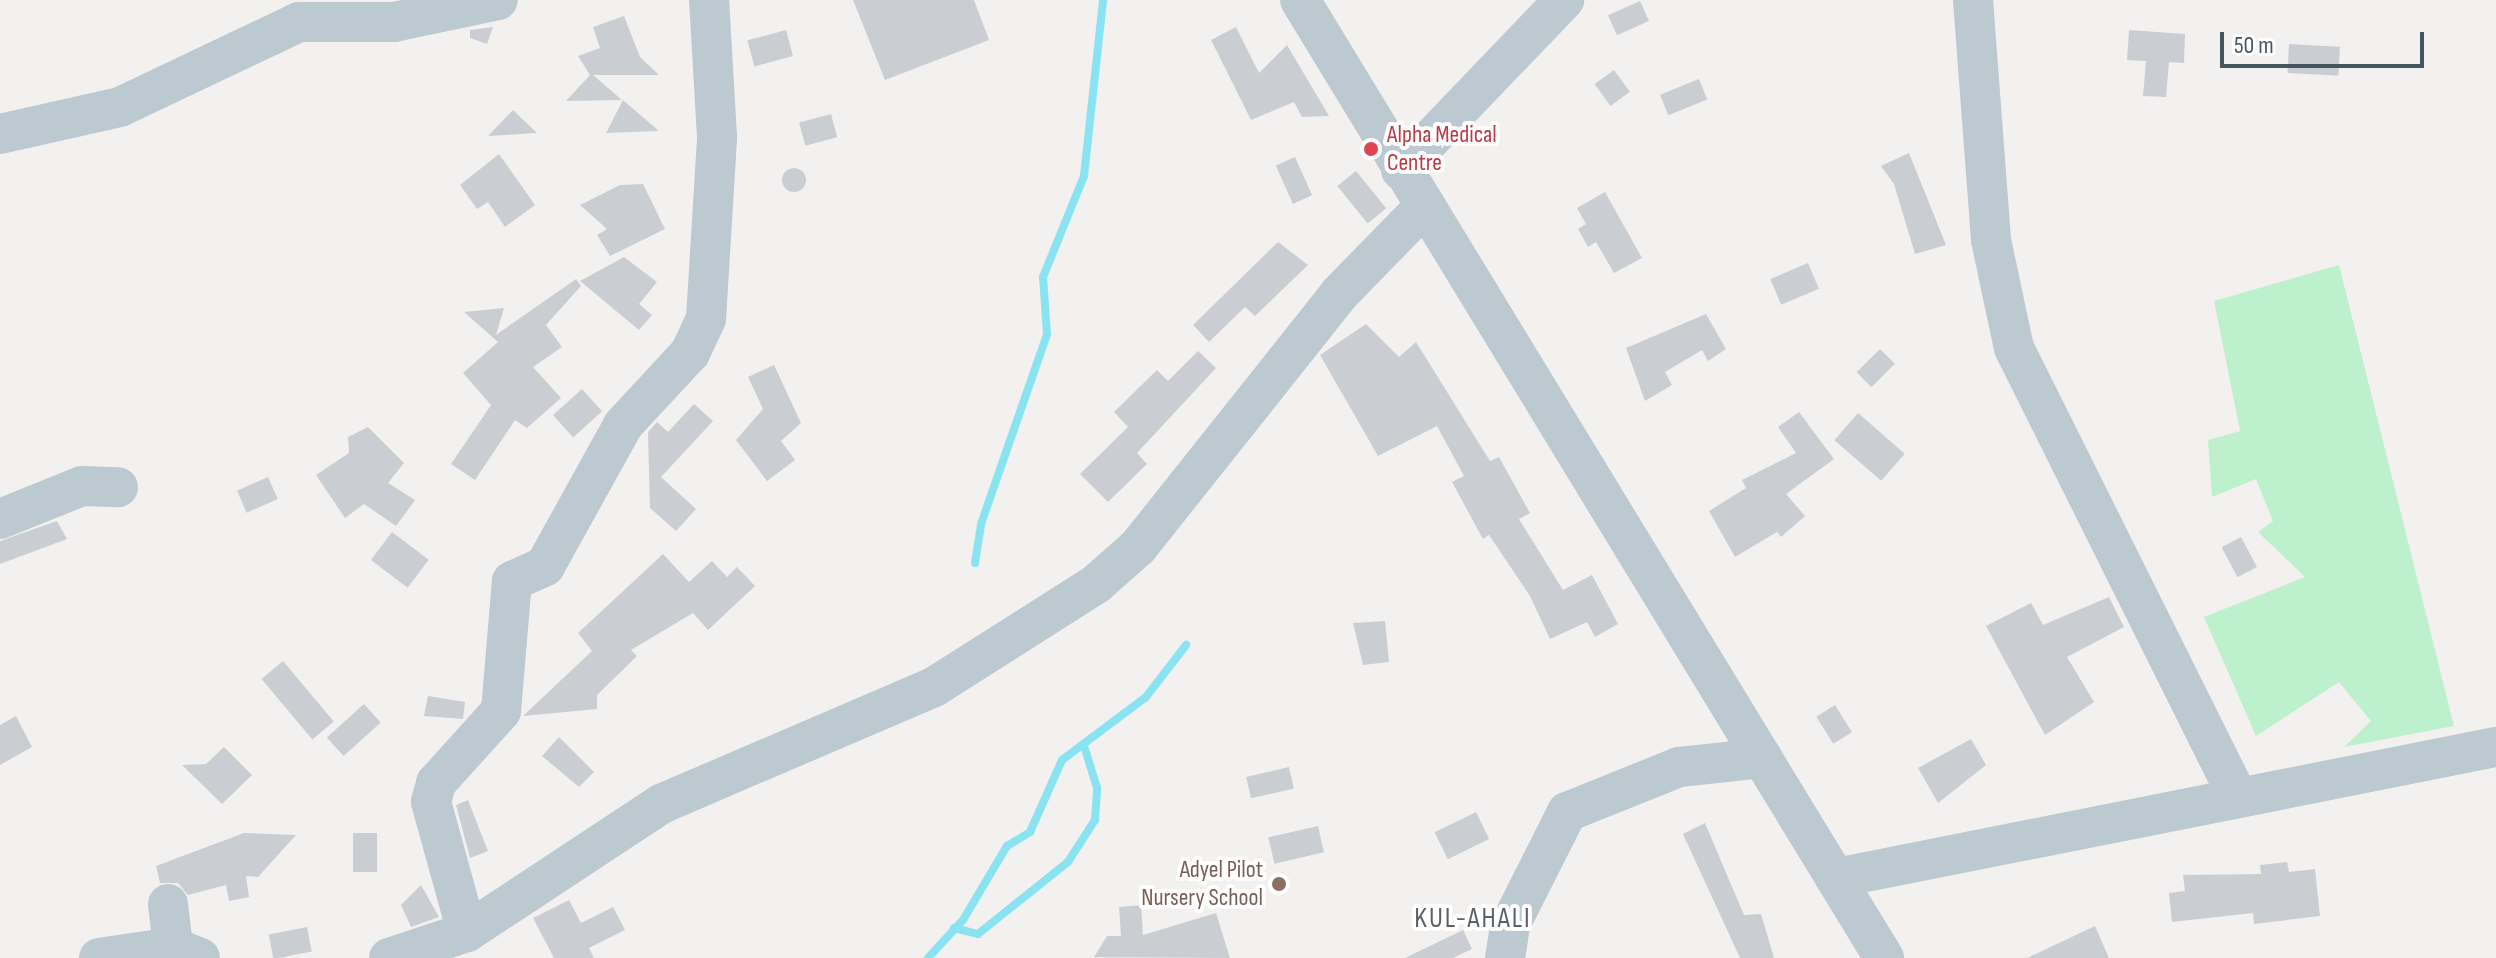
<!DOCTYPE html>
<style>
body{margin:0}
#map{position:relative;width:2496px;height:958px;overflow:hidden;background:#f3f0f0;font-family:"Sofia Sans Condensed",sans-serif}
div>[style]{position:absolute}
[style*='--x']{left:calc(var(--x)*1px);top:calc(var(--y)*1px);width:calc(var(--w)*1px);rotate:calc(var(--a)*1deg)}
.green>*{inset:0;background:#bdf1cd}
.stream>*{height:8px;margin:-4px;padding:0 4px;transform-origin:4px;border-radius:4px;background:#89e3f0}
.building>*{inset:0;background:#caced3;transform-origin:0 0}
.round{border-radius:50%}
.minor>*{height:40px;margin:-20px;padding:0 20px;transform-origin:20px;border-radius:20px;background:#bdc9d0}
.dots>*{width:22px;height:22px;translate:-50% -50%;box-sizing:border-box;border:4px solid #fff;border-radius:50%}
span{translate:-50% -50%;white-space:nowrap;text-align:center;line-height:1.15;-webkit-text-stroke:8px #fff;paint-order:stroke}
.health-label{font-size:24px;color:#be3a42}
.left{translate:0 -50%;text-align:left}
.education-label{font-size:24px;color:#785e54}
.right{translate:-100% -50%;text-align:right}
.quarter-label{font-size:28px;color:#5c6165;letter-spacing:2px}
.scale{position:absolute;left:2220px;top:32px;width:204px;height:36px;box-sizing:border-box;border:4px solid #47555f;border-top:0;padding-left:10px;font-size:24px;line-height:28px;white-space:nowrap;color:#47555f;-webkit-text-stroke:6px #fff;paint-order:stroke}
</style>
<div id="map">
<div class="green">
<div style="clip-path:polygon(2339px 265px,2454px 726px,2344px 747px,2371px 721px,2339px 682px,2256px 736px,2204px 617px,2305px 577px,2258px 532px,2273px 521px,2256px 479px,2212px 497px,2208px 440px,2240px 431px,2214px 301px)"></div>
</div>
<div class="stream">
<div style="--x:975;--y:563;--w:39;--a:-81"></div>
<div style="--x:981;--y:524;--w:201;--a:-70.8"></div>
<div style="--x:1047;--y:334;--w:57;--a:-94"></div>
<div style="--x:1043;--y:277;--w:109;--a:-67.9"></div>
<div style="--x:1084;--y:176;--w:177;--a:-83.8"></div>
<div style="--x:954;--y:928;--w:25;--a:14"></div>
<div style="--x:978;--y:934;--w:115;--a:-38.7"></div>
<div style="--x:1068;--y:862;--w:50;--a:-57.3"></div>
<div style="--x:1095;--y:820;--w:32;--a:-86"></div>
<div style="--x:1097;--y:788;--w:41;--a:-107.1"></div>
<div style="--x:928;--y:958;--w:52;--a:-47.4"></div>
<div style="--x:963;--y:920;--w:86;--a:-59.3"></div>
<div style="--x:1007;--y:846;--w:27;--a:-31"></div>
<div style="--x:1030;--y:832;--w:79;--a:-66"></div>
<div style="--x:1062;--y:760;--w:105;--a:-36.9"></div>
<div style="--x:1146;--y:697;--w:66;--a:-52.4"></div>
</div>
<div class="building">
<div style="clip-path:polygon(853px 0,974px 0,989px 40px,885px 80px)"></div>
<div style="left:1640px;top:1px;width:22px;height:35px;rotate:66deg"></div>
<div style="clip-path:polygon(624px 16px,640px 57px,659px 75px,593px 75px,622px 100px,566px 101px,590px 75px,578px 56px,600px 48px,593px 27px)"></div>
<div style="clip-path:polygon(493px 27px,487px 44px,470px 38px,470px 30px)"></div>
<div style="clip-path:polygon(1236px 27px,1259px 73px,1287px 45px,1329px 116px,1302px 117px,1294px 102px,1251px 120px,1211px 40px)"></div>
<div style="left:786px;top:30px;width:27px;height:40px;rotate:75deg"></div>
<div style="clip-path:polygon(2129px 30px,2185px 34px,2184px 63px,2169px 62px,2166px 97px,2143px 96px,2146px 61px,2127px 60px)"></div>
<div style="left:2289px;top:44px;width:51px;height:29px;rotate:3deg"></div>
<div style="left:1614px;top:70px;width:27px;height:24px;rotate:54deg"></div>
<div style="left:1699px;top:79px;width:22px;height:42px;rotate:68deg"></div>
<div style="clip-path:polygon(623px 100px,659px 131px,606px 133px)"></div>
<div style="clip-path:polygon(513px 110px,537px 133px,488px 136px)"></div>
<div style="left:831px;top:114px;width:24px;height:33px;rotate:75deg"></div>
<div style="clip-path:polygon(1909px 153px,1946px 245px,1915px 254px,1894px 184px,1881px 166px)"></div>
<div style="clip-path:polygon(499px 154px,535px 205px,505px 227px,488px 202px,477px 209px,460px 185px)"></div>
<div style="left:1295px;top:157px;width:42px;height:21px;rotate:66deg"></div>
<div class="round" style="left:782px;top:168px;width:24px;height:24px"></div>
<div style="left:1356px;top:171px;width:48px;height:24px;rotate:51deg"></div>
<div style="clip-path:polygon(643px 184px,665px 229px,610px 256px,597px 235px,607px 229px,580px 205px,620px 185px)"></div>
<div style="clip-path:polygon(1605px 192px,1642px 258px,1614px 273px,1596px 242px,1588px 247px,1578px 229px,1586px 224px,1577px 208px)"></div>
<div style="clip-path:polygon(1278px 242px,1308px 265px,1255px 316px,1245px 307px,1209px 342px,1193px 325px)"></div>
<div style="clip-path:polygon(624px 257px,657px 282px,639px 304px,652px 315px,639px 330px,580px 281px)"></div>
<div style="left:1808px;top:263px;width:28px;height:41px;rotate:67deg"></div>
<div style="clip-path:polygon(576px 279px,581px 286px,546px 325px,562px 347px,533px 367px,561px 398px,527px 428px,515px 420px,475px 480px,451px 464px,491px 405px,463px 373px,498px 342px,464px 312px,504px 308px,496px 335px)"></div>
<div style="clip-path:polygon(1706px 314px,1726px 349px,1708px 361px,1702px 350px,1665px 372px,1672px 385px,1645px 401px,1626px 348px)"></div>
<div style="clip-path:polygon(1366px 324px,1399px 357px,1416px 342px,1490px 461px,1499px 457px,1530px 513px,1519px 519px,1563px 590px,1592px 575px,1618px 624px,1595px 637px,1587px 622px,1550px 639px,1530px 596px,1489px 535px,1483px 539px,1452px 482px,1464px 476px,1437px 426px,1378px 456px,1320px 355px)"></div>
<div style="left:1880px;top:349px;width:21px;height:33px;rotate:45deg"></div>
<div style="clip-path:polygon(1198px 351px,1216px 368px,1137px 453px,1147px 464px,1108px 502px,1080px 474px,1128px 427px,1114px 412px,1157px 370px,1168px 381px)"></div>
<div style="clip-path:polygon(774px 365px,801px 423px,781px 441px,795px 460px,767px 481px,736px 440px,763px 409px,748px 377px)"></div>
<div style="left:582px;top:389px;width:30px;height:39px;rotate:48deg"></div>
<div style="clip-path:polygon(694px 404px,713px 421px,661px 477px,696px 509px,676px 531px,650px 508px,648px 432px,657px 422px,668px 432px)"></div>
<div style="clip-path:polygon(1799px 412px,1834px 459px,1786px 494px,1805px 516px,1781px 537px,1777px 532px,1735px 557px,1709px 511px,1746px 488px,1742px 480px,1796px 453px,1778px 427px)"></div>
<div style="left:1858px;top:413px;width:62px;height:36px;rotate:41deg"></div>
<div style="clip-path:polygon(368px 427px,404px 463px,388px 483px,415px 500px,396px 526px,364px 504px,345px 518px,316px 475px,349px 453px,348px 437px)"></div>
<div style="left:268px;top:477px;width:24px;height:34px;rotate:66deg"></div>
<div style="clip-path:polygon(57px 521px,67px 539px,0 564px,0 541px)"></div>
<div style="left:392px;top:532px;width:46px;height:35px;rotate:37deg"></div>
<div style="left:2241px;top:537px;width:34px;height:22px;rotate:62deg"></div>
<div style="clip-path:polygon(663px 554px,689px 582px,712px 561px,727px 577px,737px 567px,755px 586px,708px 630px,693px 613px,631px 650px,637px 656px,597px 695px,597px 709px,523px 716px,592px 651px,578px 633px)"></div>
<div style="clip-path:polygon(2109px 597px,2124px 627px,2067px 657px,2094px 702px,2045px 735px,1986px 626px,2031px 603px,2043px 625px)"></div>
<div style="clip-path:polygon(1385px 621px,1389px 662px,1363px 665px,1353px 623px)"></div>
<div style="left:283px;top:661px;width:79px;height:28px;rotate:50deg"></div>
<div style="clip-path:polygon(428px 696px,465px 702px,463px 719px,424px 716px)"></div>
<div style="left:364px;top:704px;width:25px;height:50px;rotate:48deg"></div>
<div style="left:1835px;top:705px;width:32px;height:22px;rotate:58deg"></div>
<div style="clip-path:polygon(16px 716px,32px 747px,0 765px,0 725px)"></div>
<div style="clip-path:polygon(559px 737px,594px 772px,579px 787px,542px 756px)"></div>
<div style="clip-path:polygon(1971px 739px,1986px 765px,1938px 803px,1918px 768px)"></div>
<div style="clip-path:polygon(224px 747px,252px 775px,222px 804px,182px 765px,206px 764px)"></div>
<div style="left:1289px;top:767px;width:22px;height:44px;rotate:77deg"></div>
<div style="clip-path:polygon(468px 800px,488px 851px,470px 858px,456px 805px)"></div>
<div style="left:1476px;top:812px;width:30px;height:46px;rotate:64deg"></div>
<div style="clip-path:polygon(1705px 823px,1744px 915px,1761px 914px,1774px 958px,1740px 958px,1683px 834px)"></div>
<div style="left:1318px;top:826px;width:27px;height:51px;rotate:77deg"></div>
<div style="clip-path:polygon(244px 833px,296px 835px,258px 877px,246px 876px,249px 897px,229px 901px,226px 885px,188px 895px,178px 883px,160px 883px,156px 866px)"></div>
<div style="left:353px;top:833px;width:24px;height:39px"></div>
<div style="clip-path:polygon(2287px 862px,2289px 872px,2315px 869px,2320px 916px,2254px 924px,2253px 913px,2172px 922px,2169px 893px,2185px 891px,2183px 875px,2261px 874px,2260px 865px)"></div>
<div style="clip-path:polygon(421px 885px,439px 917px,411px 927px,401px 905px)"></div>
<div style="clip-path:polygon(569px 900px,581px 923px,613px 907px,625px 930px,589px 948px,594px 958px,554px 958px,533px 918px)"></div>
<div style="clip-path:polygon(1141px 905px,1143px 935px,1216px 913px,1230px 958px,1094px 957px,1107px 936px,1121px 936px,1119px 907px)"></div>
<div style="clip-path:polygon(2095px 926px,2109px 958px,2027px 958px)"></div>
<div style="left:307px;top:927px;width:25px;height:39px;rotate:79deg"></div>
<div style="clip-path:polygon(1463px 930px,1472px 949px,1453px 958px,1405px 958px)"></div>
</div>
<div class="minor">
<div style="--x:1300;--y:0;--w:1122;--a:58.63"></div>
<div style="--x:1973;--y:0;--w:241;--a:85.7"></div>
<div style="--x:1991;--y:240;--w:110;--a:78"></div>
<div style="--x:2014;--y:348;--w:498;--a:63.5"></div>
<div style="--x:0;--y:134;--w:123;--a:-12.7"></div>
<div style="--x:120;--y:107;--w:198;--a:-25.4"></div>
<div style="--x:299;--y:22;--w:95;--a:0"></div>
<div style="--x:394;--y:22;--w:106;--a:-11.9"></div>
<div style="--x:1401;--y:170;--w:236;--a:-46.2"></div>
<div style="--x:0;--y:519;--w:88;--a:-21.9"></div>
<div style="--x:82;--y:486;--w:36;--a:2"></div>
<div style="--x:1841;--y:877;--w:668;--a:-11.23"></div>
<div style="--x:168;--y:904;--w:43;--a:83.4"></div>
<div style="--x:467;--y:932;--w:135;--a:-105.5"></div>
<div style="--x:431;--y:802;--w:20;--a:-75"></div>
<div style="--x:436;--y:783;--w:97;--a:-47.9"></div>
<div style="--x:501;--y:711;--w:130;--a:-85.2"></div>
<div style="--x:512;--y:581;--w:36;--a:-24"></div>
<div style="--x:545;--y:566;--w:161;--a:-61"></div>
<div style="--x:623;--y:425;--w:98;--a:-47.1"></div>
<div style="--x:690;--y:353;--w:38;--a:-65"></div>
<div style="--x:706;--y:319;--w:182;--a:-86.5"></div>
<div style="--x:717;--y:137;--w:137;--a:-93.3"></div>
<div style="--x:99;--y:958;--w:75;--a:-8.5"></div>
<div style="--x:173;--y:947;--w:29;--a:22"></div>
<div style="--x:389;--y:958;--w:82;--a:-18.4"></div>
<div style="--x:467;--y:932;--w:232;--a:-33.4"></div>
<div style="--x:661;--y:804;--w:297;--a:-23.2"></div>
<div style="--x:934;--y:687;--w:191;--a:-32.4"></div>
<div style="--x:1095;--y:585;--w:57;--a:-41.5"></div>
<div style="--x:1138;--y:547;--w:325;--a:-51.5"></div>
<div style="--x:1340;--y:293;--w:122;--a:-45.7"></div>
<div style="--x:1505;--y:958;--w:33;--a:-81"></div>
<div style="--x:1510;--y:925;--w:127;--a:-63.2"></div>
<div style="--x:1567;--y:812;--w:121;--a:-21.9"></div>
<div style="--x:1679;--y:767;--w:84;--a:-6.1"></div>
</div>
<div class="dots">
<div style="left:1371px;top:149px;background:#e0444e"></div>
<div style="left:1279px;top:884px;background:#8d6e63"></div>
</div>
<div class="health-label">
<span class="left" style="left:1387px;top:149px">Alpha Medical<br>Centre</span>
</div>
<div class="education-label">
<span class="right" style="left:1263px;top:884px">Adyel Pilot<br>Nursery School</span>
</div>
<div class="quarter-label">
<span style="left:1473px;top:919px">KUL-AHALI</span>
</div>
<div class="scale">50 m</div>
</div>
